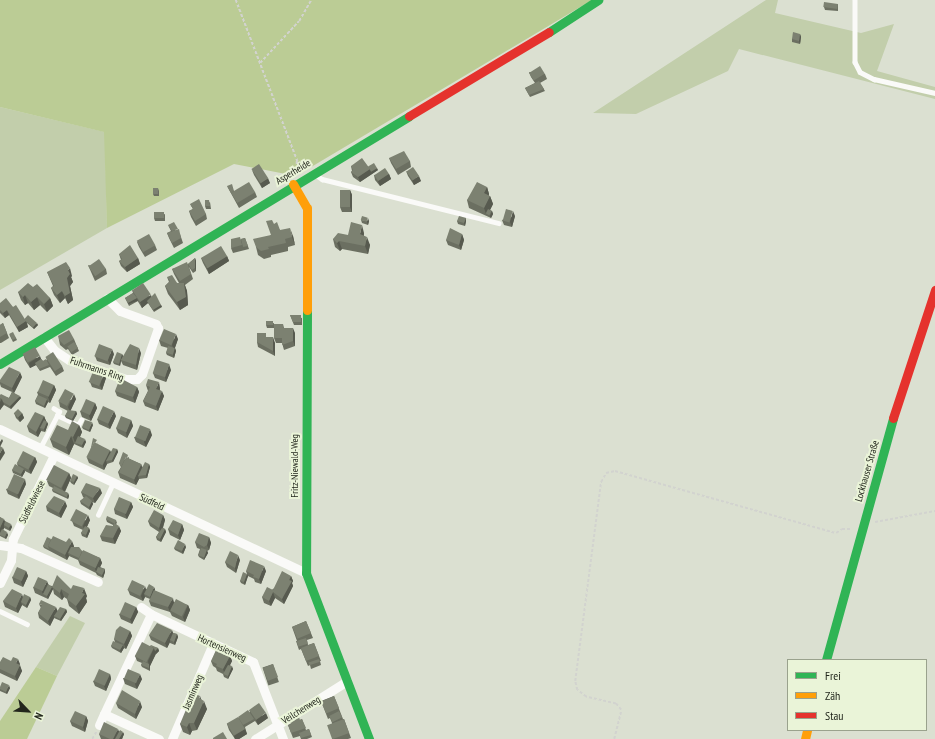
<!DOCTYPE html>
<meta charset="utf-8">
<style>
body{margin:0}
#map{position:relative;width:935px;height:739px;overflow:hidden;background:#dbe0d1;font-family:"PT Sans Narrow",sans-serif}
div>[style]{position:absolute}
[style*='--x']{left:calc(var(--x)*1px);top:calc(var(--y)*1px);width:calc(var(--w)*1px);rotate:calc(var(--a)*1deg)}
.green>*{inset:0;background:#c2ceab}
.forest>*{inset:0;background:#bbcc95}
.path>*{height:1.5px;margin-top:-0.75px;transform-origin:0;background:repeating-linear-gradient(90deg,#d2d3cf 0 3px,transparent 0 5px)}
.lane>*{height:4.5px;margin:-2.25px;padding:0 2.25px;transform-origin:2.25px;border-radius:2.25px;background:#fafaf8}
.street>*{height:9px;margin:-4.5px;padding:0 4.5px;transform-origin:4.5px;border-radius:4.5px;background:#fafaf8}
.fast>*{height:9px;margin:-4.5px;padding:0 4.5px;transform-origin:4.5px;border-radius:4.5px;background:#30b455}
.slow>*{height:9px;margin:-4.5px;padding:0 4.5px;transform-origin:4.5px;border-radius:4.5px;background:#ff9f0a}
.jam>*{height:9px;margin:-4.5px;padding:0 4.5px;transform-origin:4.5px;border-radius:4.5px;background:#e5322d}
.wall>*{inset:0;background:#6b6f61;transform-origin:0 0}
.shaded-wall>*{inset:0;background:#575a4f;transform-origin:0 0}
.building>*{inset:0;background:#7c8171;transform-origin:0 0}
span{translate:-50% -50%;white-space:nowrap;text-align:center;line-height:1.15;-webkit-text-stroke:4px #eaf4d8;paint-order:stroke}
.street-label{font-size:10px;color:#22261c}
.legend{position:absolute;left:787px;top:659px;width:140px;height:72px;box-sizing:border-box;background:#eaf4d8;border:1px solid #9aa28d;margin:0;padding:5px 7px;list-style:none;font-size:12px;color:#22261c}
.legend li{display:flex;align-items:center;gap:8px;height:20px}
.legend b{width:20px;border:1px solid #9aa28d}
.north{position:absolute;left:8px;top:691px;width:40px;height:40px;-webkit-text-stroke:3px #eaf4d8;paint-order:stroke;rotate:115deg;font-size:11px;font-weight:700;line-height:16px;text-align:center;color:#22261c}
.north::after{content:'';display:block;margin:auto;width:14px;height:18px;background:#22261c;clip-path:polygon(50% 0,100% 100%,50% 72%,0 100%)}
</style>
<div id="map">
<div class="green">
<div style="clip-path:polygon(766px 0,778px 0,775px 13px,861px 33px,894px 24px,877px 71px,935px 87px,935px 99px,739px 49px,728px 71px,636px 114px,593px 113px)"></div>
<div style="clip-path:polygon(0 107px,105px 132px,107px 228px,0 290px)"></div>
<div style="clip-path:polygon(70px 616px,85px 623px,57px 676px,36px 667px)"></div>
</div>
<div class="forest">
<div style="clip-path:polygon(0 0,592px 0,296px 176px,234px 164px,107px 228px,104px 132px,0 107px)"></div>
<div style="clip-path:polygon(36px 667px,57px 676px,27px 739px,0 739px,0 721px)"></div>
</div>
<div class="path">
<div style="--x:236;--y:0;--w:182;--a:69.1"></div>
<div style="--x:260;--y:63;--w:57;--a:-47.1"></div>
<div style="--x:299;--y:21;--w:24;--a:-60"></div>
<div style="--x:297;--y:161;--w:5;--a:90"></div>
<div style="--x:297;--y:166;--w:3;--a:18"></div>
<div style="--x:875;--y:522;--w:61;--a:-10.4"></div>
<div style="--x:92;--y:739;--w:8;--a:-60"></div>
<div style="--x:614;--y:739;--w:30;--a:-76"></div>
<div style="--x:621;--y:710;--w:8;--a:-130"></div>
<div style="--x:616;--y:704;--w:31;--a:-167"></div>
<div style="--x:586;--y:697;--w:11;--a:-142"></div>
<div style="--x:577;--y:690;--w:9;--a:-103"></div>
<div style="--x:575;--y:681;--w:201;--a:-82.6"></div>
<div style="--x:601;--y:482;--w:10;--a:-61"></div>
<div style="--x:606;--y:473;--w:9;--a:-13"></div>
<div style="--x:615;--y:471;--w:230;--a:15.7"></div>
<div style="--x:836;--y:533;--w:7;--a:-34"></div>
<div style="--x:842;--y:529;--w:9;--a:0"></div>
</div>
<div class="lane">
<div style="--x:855;--y:0;--w:62;--a:90"></div>
<div style="--x:855;--y:62;--w:11;--a:63"></div>
<div style="--x:860;--y:72;--w:16;--a:27"></div>
<div style="--x:874;--y:79;--w:63;--a:12.9"></div>
<div style="--x:315;--y:174;--w:9;--a:36"></div>
<div style="--x:322;--y:179;--w:182;--a:14"></div>
<div style="--x:57;--y:415;--w:23;--a:25"></div>
<div style="--x:78;--y:425;--w:6;--a:-59"></div>
<div style="--x:40;--y:448;--w:41;--a:-62.2"></div>
<div style="--x:59;--y:412;--w:6;--a:-149"></div>
<div style="--x:98;--y:515;--w:35;--a:-65"></div>
<div style="--x:0;--y:611;--w:30;--a:26"></div>
</div>
<div class="street">
<div style="--x:44;--y:337;--w:16;--a:52"></div>
<div style="--x:54;--y:350;--w:18;--a:34"></div>
<div style="--x:69;--y:360;--w:60;--a:18.4"></div>
<div style="--x:126;--y:379;--w:11;--a:0"></div>
<div style="--x:137;--y:379;--w:7;--a:-45"></div>
<div style="--x:142;--y:374;--w:49;--a:-70.8"></div>
<div style="--x:158;--y:328;--w:4;--a:-117"></div>
<div style="--x:156;--y:324;--w:38;--a:-160"></div>
<div style="--x:120;--y:311;--w:18;--a:-135"></div>
<div style="--x:0;--y:429;--w:338;--a:25.2"></div>
<div style="--x:0;--y:545;--w:21;--a:8"></div>
<div style="--x:21;--y:548;--w:84;--a:23.8"></div>
<div style="--x:0;--y:583;--w:25;--a:-64"></div>
<div style="--x:11;--y:560;--w:21;--a:-85"></div>
<div style="--x:13;--y:539;--w:93;--a:-64"></div>
<div style="--x:141;--y:607;--w:12;--a:35"></div>
<div style="--x:99;--y:725;--w:12;--a:-66"></div>
<div style="--x:159;--y:739;--w:60;--a:-155.6"></div>
<div style="--x:104;--y:714;--w:110;--a:-64.8"></div>
<div style="--x:151;--y:614;--w:113;--a:25.2"></div>
<div style="--x:253;--y:662;--w:83;--a:68.7"></div>
<div style="--x:172;--y:739;--w:103;--a:-66.7"></div>
<div style="--x:255;--y:739;--w:109;--a:-32.2"></div>
</div>
<div class="fast">
<div style="--x:549;--y:32;--w:59;--a:-33.1"></div>
<div style="--x:307;--y:310;--w:263;--a:90.2"></div>
<div style="--x:306;--y:573;--w:178;--a:69.2"></div>
<div style="--x:0;--y:364;--w:478;--a:-31.2"></div>
<div style="--x:826;--y:660;--w:251;--a:-74.5"></div>
</div>
<div class="slow">
<div style="--x:293;--y:184;--w:28;--a:60"></div>
<div style="--x:307;--y:208;--w:102;--a:90"></div>
<div style="--x:805;--y:739;--w:9;--a:-77"></div>
</div>
<div class="jam">
<div style="--x:409;--y:116;--w:163;--a:-31"></div>
<div style="--x:893;--y:418;--w:135;--a:-71.8"></div>
</div>
<div class="wall">
<div style="clip-path:polygon(838px 4px,838px 11px,825px 10px,824px 7px)"></div>
<div style="clip-path:polygon(800px 34px,801px 37px,800px 44px,792px 42px,792px 39px)"></div>
<div style="clip-path:polygon(529px 72px,545px 74px,547px 79px,540px 83px,545px 91px,530px 97px,525px 88px,535px 83px,531px 77px)"></div>
<div style="clip-path:polygon(389px 158px,410px 161px,411px 167px,398px 175px,391px 163px)"></div>
<div style="clip-path:polygon(351px 166px,368px 167px,378px 170px,360px 182px,353px 177px,351px 172px,352px 171px)"></div>
<div style="clip-path:polygon(252px 170px,270px 183px,262px 188px,254px 175px)"></div>
<div style="clip-path:polygon(406px 171px,421px 181px,414px 185px,408px 176px)"></div>
<div style="clip-path:polygon(389px 174px,391px 179px,380px 186px,375px 180px,374px 175px)"></div>
<div style="clip-path:polygon(227px 186px,234px 191px,255px 192px,257px 197px,239px 208px)"></div>
<div style="clip-path:polygon(487px 187px,489px 194px,489px 196px,490px 196px,493px 204px,490px 210px,492px 211px,493px 214px,491px 218px,469px 208px,467px 200px)"></div>
<div style="clip-path:polygon(158px 188px,159px 191px,159px 196px,154px 196px,153px 194px)"></div>
<div style="clip-path:polygon(350px 190px,352px 195px,352px 212px,342px 212px,340px 207px)"></div>
<div style="clip-path:polygon(210px 202px,211px 209px,206px 209px,205px 206px)"></div>
<div style="clip-path:polygon(190px 204px,206px 214px,207px 219px,196px 226px,191px 217px,189px 211px,193px 209px)"></div>
<div style="clip-path:polygon(165px 214px,165px 221px,155px 221px,154px 218px)"></div>
<div style="clip-path:polygon(515px 216px,512px 227px,504px 225px,502px 220px)"></div>
<div style="clip-path:polygon(466px 218px,466px 221px,465px 226px,458px 224px,457px 221px)"></div>
<div style="clip-path:polygon(361px 220px,369px 221px,368px 225px,362px 223px)"></div>
<div style="clip-path:polygon(274px 224px,280px 230px,293px 236px,295px 245px,288px 247px,288px 251px,271px 255px,271px 257px,264px 259px,258px 255px,256px 247px,271px 235px)"></div>
<div style="clip-path:polygon(168px 225px,180px 234px,183px 243px,174px 248px,169px 238px,167px 233px,171px 231px)"></div>
<div style="clip-path:polygon(364px 233px,364px 236px,370px 245px,368px 254px,342px 249px,340px 251px,335px 247px,333px 239px,348px 235px)"></div>
<div style="clip-path:polygon(462px 234px,464px 240px,461px 250px,448px 245px,446px 240px)"></div>
<div style="clip-path:polygon(245px 238px,249px 249px,233px 253px,231px 248px,241px 239px)"></div>
<div style="clip-path:polygon(137px 242px,155px 245px,157px 250px,145px 257px,139px 247px)"></div>
<div style="clip-path:polygon(119px 254px,138px 258px,140px 264px,127px 272px,121px 266px,119px 261px,121px 260px)"></div>
<div style="clip-path:polygon(227px 256px,229px 261px,209px 274px,203px 263px,201px 258px)"></div>
<div style="clip-path:polygon(195px 258px,196px 261px,196px 271px,193px 273px,189px 267px,193px 279px,185px 285px,187px 291px,188px 305px,180px 310px,168px 294px,165px 286px,169px 282px,167px 277px,177px 283px,179px 283px,174px 274px,172px 269px,188px 264px)"></div>
<div style="clip-path:polygon(88px 265px,106px 269px,107px 274px,95px 281px)"></div>
<div style="clip-path:polygon(47px 272px,72px 276px,71px 277px,73px 282px,70px 286px,73px 300px,68px 304px,65px 298px,60px 303px,54px 295px,51px 288px,53px 286px)"></div>
<div style="clip-path:polygon(33px 287px,50px 298px,53px 306px,47px 312px,40px 305px,34px 310px,28px 303px,25px 305px,21px 300px,18px 292px)"></div>
<div style="clip-path:polygon(132px 290px,151px 297px,161px 305px,162px 307px,154px 312px,148px 303px,142px 308px,137px 300px,138px 301px,129px 306px,125px 298px,133px 293px)"></div>
<div style="clip-path:polygon(0 303px,13px 307px,24px 319px,38px 325px,34px 329px,27px 323px,28px 327px,19px 332px,9px 315px,5px 318px,0 313px)"></div>
<div style="clip-path:polygon(290px 315px,302px 318px,302px 325px,294px 325px)"></div>
<div style="clip-path:polygon(3px 323px,9px 338px,1px 343px,0 343px,0 325px)"></div>
<div style="clip-path:polygon(274px 323px,274px 328px,267px 328px,266px 325px)"></div>
<div style="clip-path:polygon(283px 324px,284px 328px,295px 333px,295px 346px,284px 350px,282px 343px,276px 343px,274px 338px)"></div>
<div style="clip-path:polygon(9px 334px,16px 338px,17px 340px,13px 342px)"></div>
<div style="clip-path:polygon(268px 337px,275px 343px,275px 356px,258px 347px,257px 342px)"></div>
<div style="clip-path:polygon(74px 339px,76px 344px,79px 351px,72px 355px,68px 349px,66px 350px,60px 345px,59px 340px)"></div>
<div style="clip-path:polygon(178px 339px,175px 348px,176px 351px,174px 358px,167px 355px,166px 353px,168px 348px,161px 346px,159px 340px)"></div>
<div style="clip-path:polygon(141px 353px,137px 370px,123px 365px,121px 361px,120px 366px,114px 364px,113px 362px,122px 354px,123px 356px)"></div>
<div style="clip-path:polygon(23px 354px,41px 359px,43px 361px,47px 360px,46px 358px,62px 366px,64px 371px,56px 376px,50px 367px,40px 371px,36px 365px,30px 368px,25px 360px)"></div>
<div style="clip-path:polygon(114px 354px,110px 365px,97px 361px,95px 356px)"></div>
<div style="clip-path:polygon(171px 370px,166px 382px,155px 378px,153px 373px)"></div>
<div style="clip-path:polygon(22px 377px,14px 393px,21px 398px,11px 409px,4px 405px,0 410px,0 395px,9px 398px,12px 392px,1px 387px,0 384px,0 380px)"></div>
<div style="clip-path:polygon(106px 378px,102px 390px,92px 387px,90px 382px)"></div>
<div style="clip-path:polygon(54px 385px,56px 390px,50px 403px,48px 402px,45px 408px,36px 404px,35px 401px,38px 395px,37px 392px)"></div>
<div style="clip-path:polygon(146px 385px,160px 388px,160px 390px,164px 396px,158px 411px,145px 406px,143px 401px,148px 391px)"></div>
<div style="clip-path:polygon(137px 387px,139px 392px,135px 403px,117px 396px,115px 391px)"></div>
<div style="clip-path:polygon(76px 399px,70px 411px,76px 411px,77px 414px,73px 421px,66px 418px,65px 416px,68px 411px,60px 407px,59px 402px)"></div>
<div style="clip-path:polygon(95px 403px,97px 408px,91px 421px,82px 417px,80px 411px)"></div>
<div style="clip-path:polygon(14px 413px,22px 413px,24px 418px,20px 422px,16px 418px)"></div>
<div style="clip-path:polygon(44px 416px,46px 421px,47px 422px,48px 424px,45px 432px,41px 431px,38px 437px,29px 432px,27px 426px)"></div>
<div style="clip-path:polygon(116px 416px,110px 429px,99px 424px,97px 419px)"></div>
<div style="clip-path:polygon(131px 420px,133px 426px,127px 438px,118px 433px,116px 428px)"></div>
<div style="clip-path:polygon(79px 425px,82px 432px,80px 437px,86px 442px,83px 448px,74px 444px,69px 455px,53px 447px,50px 439px)"></div>
<div style="clip-path:polygon(93px 425px,90px 432px,83px 429px,82px 427px)"></div>
<div style="clip-path:polygon(152px 435px,146px 447px,136px 442px,134px 437px)"></div>
<div style="clip-path:polygon(98px 442px,97px 444px,111px 452px,117px 449px,118px 452px,113px 462px,107px 464px,104px 470px,89px 463px,87px 458px)"></div>
<div style="clip-path:polygon(35px 457px,37px 462px,31px 474px,25px 471px,22px 477px,13px 473px,12px 470px,18px 466px,17px 464px)"></div>
<div style="clip-path:polygon(129px 457px,129px 459px,141px 464px,142px 467px,149px 464px,150px 467px,147px 478px,139px 479px,136px 485px,120px 478px,118px 472px,121px 467px,119px 463px)"></div>
<div style="clip-path:polygon(69px 473px,71px 478px,65px 492px,68px 493px,69px 496px,68px 499px,53px 492px,52px 490px,53px 488px,49px 486px,47px 481px)"></div>
<div style="clip-path:polygon(77px 476px,78px 478px,74px 485px,71px 483px,70px 481px)"></div>
<div style="clip-path:polygon(26px 484px,19px 499px,8px 494px,6px 489px)"></div>
<div style="clip-path:polygon(81px 492px,102px 493px,95px 503px,92px 502px,93px 504px,90px 510px,81px 504px,80px 501px,84px 498px,83px 497px)"></div>
<div style="clip-path:polygon(131px 502px,133px 507px,127px 519px,115px 514px,114px 509px)"></div>
<div style="clip-path:polygon(46px 506px,67px 506px,61px 518px,47px 511px)"></div>
<div style="clip-path:polygon(163px 515px,165px 520px,163px 528px,165px 529px,166px 532px,161px 542px,157px 540px,156px 537px,159px 532px,150px 526px,148px 521px)"></div>
<div style="clip-path:polygon(0 517px,12px 527px,10px 531px,4px 528px,3px 530px,8px 535px,6px 539px,0 536px)"></div>
<div style="clip-path:polygon(106px 519px,116px 520px,117px 523px,116px 524px,121px 531px,115px 544px,102px 541px,100px 536px,113px 526px,113px 525px,107px 522px)"></div>
<div style="clip-path:polygon(90px 520px,87px 527px,89px 528px,90px 531px,87px 538px,82px 536px,81px 533px,83px 530px,74px 526px,72px 521px)"></div>
<div style="clip-path:polygon(182px 524px,184px 530px,180px 540px,170px 535px,168px 529px)"></div>
<div style="clip-path:polygon(209px 537px,211px 543px,209px 550px,207px 551px,208px 553px,204px 560px,199px 557px,198px 555px,200px 549px,197px 548px,195px 542px)"></div>
<div style="clip-path:polygon(51px 539px,74px 546px,74px 547px,82px 551px,100px 558px,102px 563px,100px 567px,105px 569px,105px 572px,103px 578px,97px 575px,96px 573px,80px 565px,78px 560px,69px 556px,67px 560px,44px 548px,43px 546px)"></div>
<div style="clip-path:polygon(186px 547px,183px 554px,175px 550px,174px 548px)"></div>
<div style="clip-path:polygon(240px 560px,236px 573px,227px 567px,225px 562px)"></div>
<div style="clip-path:polygon(26px 571px,28px 576px,23px 587px,14px 583px,12px 577px)"></div>
<div style="clip-path:polygon(246px 571px,266px 571px,261px 584px,255px 582px,254px 579px,248px 576px,245px 585px,241px 583px,240px 581px,247px 574px)"></div>
<div style="clip-path:polygon(291px 576px,293px 581px,292px 583px,293px 586px,284px 604px,275px 598px,271px 606px,264px 603px,262px 597px)"></div>
<div style="clip-path:polygon(48px 585px,52px 586px,71px 589px,87px 596px,86px 598px,87px 602px,79px 614px,69px 606px,67px 599px,64px 597px,62px 600px,54px 594px,53px 589px,48px 599px,35px 593px,33px 587px)"></div>
<div style="clip-path:polygon(146px 589px,155px 589px,155px 591px,174px 602px,188px 605px,190px 610px,185px 622px,172px 616px,170px 612px,151px 606px,149px 601px,150px 599px,145px 597px,143px 601px,130px 595px,128px 590px)"></div>
<div style="clip-path:polygon(23px 597px,30px 597px,31px 600px,27px 608px,22px 605px,18px 613px,5px 607px,3px 601px)"></div>
<div style="clip-path:polygon(39px 604px,57px 611px,66px 609px,67px 612px,61px 621px,54px 618px,50px 626px,39px 618px,38px 613px,41px 608px)"></div>
<div style="clip-path:polygon(136px 607px,138px 612px,132px 624px,121px 619px,119px 614px)"></div>
<div style="clip-path:polygon(306px 621px,313px 638px,307px 640px,308px 645px,314px 643px,321px 661px,320px 661px,321px 665px,311px 669px,310px 665px,308px 666px,301px 649px,299px 650px,296px 641px,297px 641px,292px 627px)"></div>
<div style="clip-path:polygon(130px 631px,132px 636px,126px 649px,124px 648px,121px 653px,112px 648px,111px 646px,115px 642px,114px 639px)"></div>
<div style="clip-path:polygon(173px 633px,177px 634px,178px 637px,175px 645px,170px 643px,170px 642px,167px 648px,151px 640px,149px 635px)"></div>
<div style="clip-path:polygon(150px 646px,158px 648px,159px 651px,156px 654px,150px 666px,150px 671px,142px 667px,141px 665px,142px 663px,137px 661px,135px 656px)"></div>
<div style="clip-path:polygon(230px 656px,232px 661px,230px 665px,233px 669px,228px 679px,224px 677px,223px 674px,217px 671px,216px 668px,213px 666px,211px 661px)"></div>
<div style="clip-path:polygon(11px 661px,20px 664px,19px 665px,22px 671px,17px 681px,0 673px,0 662px)"></div>
<div style="left:273px;top:664px;width:19px;height:11px;rotate:72deg"></div>
<div style="clip-path:polygon(110px 674px,111px 679px,106px 691px,95px 686px,93px 681px)"></div>
<div style="clip-path:polygon(123px 678px,142px 679px,137px 689px,125px 684px)"></div>
<div style="clip-path:polygon(0 687px,10px 688px,7px 694px,0 691px)"></div>
<div style="clip-path:polygon(334px 696px,343px 719px,344px 719px,351px 738px,348px 739px,332px 739px,332px 723px,330px 718px,328px 719px,321px 701px)"></div>
<div style="clip-path:polygon(201px 700px,207px 709px,197px 730px,192px 731px,190px 735px,183px 732px,180px 724px)"></div>
<div style="clip-path:polygon(116px 703px,142px 707px,136px 719px,118px 708px)"></div>
<div style="clip-path:polygon(249px 710px,268px 718px,258px 725px,255px 721px,245px 727px,247px 734px,239px 739px,235px 739px,229px 730px,227px 724px,250px 712px)"></div>
<div style="clip-path:polygon(86px 716px,88px 721px,85px 732px,72px 726px,70px 721px)"></div>
<div style="clip-path:polygon(302px 719px,306px 730px,309px 729px,312px 737px,307px 739px,301px 739px,300px 736px,293px 738px,288px 725px)"></div>
<div style="clip-path:polygon(119px 731px,124px 734px,122px 739px,101px 739px,99px 734px)"></div>
</div>
<div class="shaded-wall">
<div style="clip-path:polygon(800px 34px,801px 37px,800px 44px,799px 41px)"></div>
<div style="clip-path:polygon(377px 168px,378px 170px,360px 182px,358px 177px,370px 169px)"></div>
<div style="clip-path:polygon(389px 174px,391px 179px,380px 186px,378px 181px)"></div>
<div style="clip-path:polygon(419px 176px,421px 181px,414px 185px,412px 180px)"></div>
<div style="clip-path:polygon(268px 178px,270px 183px,262px 188px,260px 183px)"></div>
<div style="clip-path:polygon(487px 187px,489px 194px,486px 201px,484px 193px)"></div>
<div style="clip-path:polygon(350px 190px,352px 195px,352px 212px,350px 207px)"></div>
<div style="clip-path:polygon(490px 196px,493px 204px,488px 214px,486px 214px,484px 208px)"></div>
<div style="clip-path:polygon(492px 211px,493px 214px,491px 218px,490px 216px)"></div>
<div style="clip-path:polygon(513px 211px,515px 216px,512px 227px,510px 222px)"></div>
<div style="clip-path:polygon(368px 218px,369px 221px,368px 225px,367px 222px)"></div>
<div style="clip-path:polygon(466px 218px,466px 221px,465px 226px,464px 223px)"></div>
<div style="clip-path:polygon(362px 225px,364px 233px,362px 241px,360px 234px)"></div>
<div style="clip-path:polygon(290px 228px,293px 236px,295px 245px,292px 237px)"></div>
<div style="clip-path:polygon(462px 234px,464px 240px,461px 250px,459px 245px)"></div>
<div style="clip-path:polygon(367px 237px,370px 245px,368px 254px,365px 246px)"></div>
<div style="clip-path:polygon(339px 241px,342px 249px,340px 251px,337px 243px)"></div>
<div style="clip-path:polygon(227px 256px,229px 261px,209px 274px,207px 268px)"></div>
<div style="clip-path:polygon(138px 258px,140px 264px,127px 272px,125px 267px)"></div>
<div style="clip-path:polygon(195px 258px,196px 261px,196px 271px,195px 268px)"></div>
<div style="clip-path:polygon(70px 268px,72px 276px,71px 277px,73px 282px,70px 286px,73px 300px,68px 304px,65px 296px,68px 270px)"></div>
<div style="clip-path:polygon(184px 283px,187px 291px,188px 305px,180px 310px,177px 302px)"></div>
<div style="clip-path:polygon(62px 291px,65px 298px,60px 303px,57px 295px)"></div>
<div style="clip-path:polygon(25px 295px,28px 303px,25px 305px,23px 297px)"></div>
<div style="clip-path:polygon(151px 295px,153px 301px,147px 301px,148px 303px,142px 308px,140px 302px)"></div>
<div style="clip-path:polygon(37px 297px,40px 305px,34px 310px,31px 302px)"></div>
<div style="clip-path:polygon(50px 298px,53px 306px,47px 312px,44px 304px)"></div>
<div style="left:137px;top:298px;width:3px;height:10px;rotate:72deg"></div>
<div style="left:161px;top:305px;width:2px;height:9px;rotate:63deg"></div>
<div style="clip-path:polygon(7px 310px,9px 315px,5px 318px,3px 313px)"></div>
<div style="clip-path:polygon(26px 321px,28px 327px,19px 332px,17px 327px)"></div>
<div style="clip-path:polygon(37px 323px,38px 325px,34px 329px,33px 327px)"></div>
<div style="clip-path:polygon(293px 328px,295px 333px,295px 346px,293px 341px)"></div>
<div style="clip-path:polygon(176px 334px,178px 339px,174px 350px,172px 345px)"></div>
<div style="clip-path:polygon(273px 337px,275px 343px,275px 356px,273px 351px)"></div>
<div style="clip-path:polygon(139px 348px,141px 353px,137px 370px,136px 365px)"></div>
<div style="clip-path:polygon(175px 348px,176px 351px,174px 358px,173px 355px)"></div>
<div style="clip-path:polygon(112px 349px,114px 354px,110px 365px,108px 360px)"></div>
<div style="clip-path:polygon(122px 354px,123px 356px,121px 360px,121px 361px,120px 366px,119px 364px)"></div>
<div style="clip-path:polygon(40px 356px,42px 361px,35px 363px,36px 365px,30px 368px,29px 363px)"></div>
<div style="clip-path:polygon(169px 364px,171px 370px,166px 382px,165px 377px)"></div>
<div style="clip-path:polygon(20px 372px,22px 377px,14px 393px,12px 388px)"></div>
<div style="clip-path:polygon(104px 373px,106px 378px,102px 390px,100px 385px)"></div>
<div style="clip-path:polygon(159px 382px,160px 388px,158px 394px,156px 389px)"></div>
<div style="clip-path:polygon(54px 385px,56px 390px,50px 403px,48px 397px)"></div>
<div style="clip-path:polygon(137px 387px,139px 392px,135px 403px,133px 397px)"></div>
<div style="clip-path:polygon(162px 391px,164px 396px,158px 411px,156px 406px)"></div>
<div style="clip-path:polygon(74px 394px,76px 399px,70px 412px,68px 407px)"></div>
<div style="clip-path:polygon(20px 396px,21px 398px,11px 409px,10px 406px)"></div>
<div style="clip-path:polygon(2px 399px,4px 404px,0 410px,0 402px)"></div>
<div style="clip-path:polygon(47px 399px,48px 402px,45px 408px,44px 406px)"></div>
<div style="clip-path:polygon(95px 403px,97px 408px,91px 421px,89px 416px)"></div>
<div style="clip-path:polygon(76px 411px,77px 414px,73px 421px,72px 419px)"></div>
<div style="clip-path:polygon(114px 411px,116px 416px,110px 429px,108px 424px)"></div>
<div style="clip-path:polygon(22px 413px,24px 418px,20px 422px,18px 417px)"></div>
<div style="clip-path:polygon(44px 416px,46px 421px,40px 428px,41px 431px,38px 437px,36px 432px)"></div>
<div style="clip-path:polygon(131px 420px,133px 426px,127px 438px,126px 432px)"></div>
<div style="clip-path:polygon(47px 422px,48px 424px,45px 432px,44px 429px)"></div>
<div style="clip-path:polygon(92px 422px,93px 425px,90px 432px,89px 430px)"></div>
<div style="clip-path:polygon(79px 425px,82px 432px,77px 443px,75px 443px,73px 437px)"></div>
<div style="clip-path:polygon(150px 429px,152px 435px,146px 447px,144px 442px)"></div>
<div style="clip-path:polygon(71px 436px,74px 444px,69px 455px,66px 447px)"></div>
<div style="clip-path:polygon(2px 439px,3px 441px,0 447px,0 442px)"></div>
<div style="clip-path:polygon(85px 439px,86px 442px,83px 448px,82px 445px)"></div>
<div style="clip-path:polygon(3px 448px,5px 453px,0 461px,0 453px)"></div>
<div style="clip-path:polygon(117px 449px,118px 452px,113px 462px,112px 460px)"></div>
<div style="clip-path:polygon(110px 450px,112px 455px,106px 461px,107px 464px,104px 470px,103px 465px)"></div>
<div style="clip-path:polygon(35px 457px,37px 462px,31px 474px,29px 469px)"></div>
<div style="clip-path:polygon(141px 464px,143px 470px,138px 476px,139px 479px,136px 485px,134px 480px)"></div>
<div style="clip-path:polygon(149px 464px,150px 467px,147px 478px,146px 475px)"></div>
<div style="clip-path:polygon(24px 469px,25px 472px,22px 477px,21px 474px)"></div>
<div style="clip-path:polygon(69px 473px,71px 478px,64px 493px,62px 488px)"></div>
<div style="clip-path:polygon(77px 476px,78px 478px,74px 485px,74px 482px)"></div>
<div style="clip-path:polygon(25px 479px,26px 484px,19px 499px,17px 494px)"></div>
<div style="clip-path:polygon(100px 488px,102px 493px,95px 503px,93px 498px)"></div>
<div style="clip-path:polygon(68px 493px,69px 496px,68px 499px,67px 497px)"></div>
<div style="clip-path:polygon(65px 501px,67px 506px,61px 518px,59px 513px)"></div>
<div style="clip-path:polygon(92px 501px,93px 504px,90px 510px,89px 507px)"></div>
<div style="clip-path:polygon(131px 502px,133px 507px,127px 519px,125px 514px)"></div>
<div style="clip-path:polygon(88px 515px,90px 520px,85px 531px,83px 526px)"></div>
<div style="clip-path:polygon(163px 515px,165px 520px,161px 533px,159px 528px)"></div>
<div style="clip-path:polygon(4px 519px,6px 524px,4px 525px,4px 528px,1px 535px,0 534px,0 528px)"></div>
<div style="clip-path:polygon(11px 524px,12px 527px,10px 531px,9px 528px)"></div>
<div style="clip-path:polygon(182px 524px,184px 530px,180px 540px,178px 535px)"></div>
<div style="clip-path:polygon(119px 526px,121px 531px,115px 544px,113px 538px)"></div>
<div style="clip-path:polygon(89px 528px,90px 531px,87px 538px,86px 535px)"></div>
<div style="clip-path:polygon(165px 529px,166px 532px,161px 542px,160px 539px)"></div>
<div style="clip-path:polygon(7px 532px,8px 535px,6px 539px,5px 537px)"></div>
<div style="clip-path:polygon(209px 537px,211px 543px,209px 550px,207px 545px)"></div>
<div style="clip-path:polygon(72px 541px,74px 546px,70px 554px,68px 553px,69px 556px,67px 560px,65px 555px)"></div>
<div style="clip-path:polygon(185px 544px,186px 547px,183px 554px,182px 551px)"></div>
<div style="clip-path:polygon(207px 550px,208px 553px,204px 560px,204px 557px)"></div>
<div style="clip-path:polygon(238px 555px,240px 560px,236px 573px,235px 568px)"></div>
<div style="clip-path:polygon(100px 558px,102px 563px,97px 574px,95px 569px)"></div>
<div style="clip-path:polygon(264px 566px,266px 571px,261px 584px,259px 579px)"></div>
<div style="clip-path:polygon(105px 569px,105px 572px,103px 578px,102px 575px)"></div>
<div style="clip-path:polygon(26px 571px,28px 576px,23px 587px,21px 582px)"></div>
<div style="clip-path:polygon(247px 574px,248px 576px,245px 585px,244px 582px)"></div>
<div style="clip-path:polygon(291px 576px,293px 581px,292px 583px,293px 586px,284px 604px,282px 599px)"></div>
<div style="clip-path:polygon(47px 581px,49px 586px,43px 594px,42px 592px)"></div>
<div style="clip-path:polygon(145px 586px,147px 592px,144px 594px,145px 597px,143px 601px,141px 596px)"></div>
<div style="clip-path:polygon(52px 587px,53px 589px,48px 599px,47px 596px)"></div>
<div style="clip-path:polygon(154px 587px,155px 589px,151px 599px,150px 597px)"></div>
<div style="clip-path:polygon(84px 588px,87px 596px,86px 598px,87px 602px,79px 614px,76px 606px)"></div>
<div style="clip-path:polygon(61px 589px,64px 597px,62px 600px,60px 593px)"></div>
<div style="clip-path:polygon(273px 592px,275px 598px,271px 606px,269px 601px)"></div>
<div style="clip-path:polygon(22px 594px,24px 600px,21px 602px,22px 605px,18px 613px,16px 608px)"></div>
<div style="clip-path:polygon(30px 597px,31px 600px,27px 608px,26px 605px)"></div>
<div style="clip-path:polygon(173px 598px,174px 603px,170px 612px,168px 607px)"></div>
<div style="clip-path:polygon(188px 605px,190px 610px,185px 622px,183px 617px)"></div>
<div style="clip-path:polygon(56px 607px,58px 612px,54px 616px,54px 618px,50px 626px,48px 621px)"></div>
<div style="clip-path:polygon(136px 607px,138px 612px,132px 624px,130px 619px)"></div>
<div style="clip-path:polygon(66px 609px,67px 612px,61px 621px,60px 619px)"></div>
<div style="clip-path:polygon(172px 630px,174px 635px,170px 640px,170px 642px,167px 648px,165px 643px)"></div>
<div style="clip-path:polygon(130px 631px,132px 636px,126px 649px,124px 644px)"></div>
<div style="clip-path:polygon(177px 634px,178px 637px,175px 645px,174px 642px)"></div>
<div style="clip-path:polygon(123px 645px,124px 648px,121px 653px,120px 650px)"></div>
<div style="clip-path:polygon(154px 648px,156px 653px,150px 666px,150px 671px,148px 661px)"></div>
<div style="clip-path:polygon(158px 648px,159px 651px,156px 654px,155px 651px)"></div>
<div style="clip-path:polygon(230px 656px,232px 661px,225px 675px,223px 669px)"></div>
<div style="clip-path:polygon(18px 659px,20px 664px,18px 669px,16px 663px)"></div>
<div style="clip-path:polygon(20px 665px,22px 671px,17px 681px,15px 676px)"></div>
<div style="clip-path:polygon(232px 666px,233px 669px,228px 679px,228px 676px)"></div>
<div style="clip-path:polygon(110px 674px,111px 679px,106px 691px,104px 686px)"></div>
<div style="clip-path:polygon(140px 674px,142px 679px,137px 689px,135px 684px)"></div>
<div style="clip-path:polygon(9px 685px,10px 688px,7px 694px,6px 692px)"></div>
<div style="clip-path:polygon(200px 696px,203px 704px,204px 701px,207px 709px,197px 730px,194px 723px)"></div>
<div style="clip-path:polygon(140px 701px,142px 707px,136px 719px,135px 714px)"></div>
<div style="clip-path:polygon(266px 713px,268px 718px,258px 725px,256px 720px)"></div>
<div style="clip-path:polygon(86px 716px,88px 721px,85px 732px,83px 727px)"></div>
<div style="clip-path:polygon(189px 723px,192px 731px,190px 735px,187px 727px)"></div>
<div style="clip-path:polygon(118px 729px,120px 734px,118px 739px,113px 739px)"></div>
<div style="clip-path:polygon(245px 729px,247px 734px,239px 739px,235px 739px,234px 736px)"></div>
<div style="clip-path:polygon(123px 732px,124px 734px,122px 739px,119px 739px)"></div>
</div>
<div class="building">
<div style="left:824px;top:2px;width:14px;height:5px;rotate:8deg"></div>
<div style="clip-path:polygon(793px 32px,800px 34px,799px 41px,792px 39px)"></div>
<div style="left:540px;top:66px;width:9px;height:13px;rotate:58deg"></div>
<div style="clip-path:polygon(539px 81px,544px 89px,529px 95px,525px 88px)"></div>
<div style="clip-path:polygon(404px 151px,410px 161px,396px 169px,389px 158px)"></div>
<div style="clip-path:polygon(362px 158px,370px 169px,358px 177px,351px 172px,353px 170px,351px 166px)"></div>
<div style="left:374px;top:163px;width:6px;height:7px;rotate:59deg"></div>
<div style="left:259px;top:164px;width:17px;height:9px;rotate:57deg"></div>
<div style="left:413px;top:167px;width:11px;height:8px;rotate:56deg"></div>
<div style="left:385px;top:168px;width:7px;height:13px;rotate:56deg"></div>
<div style="left:249px;top:182px;width:12px;height:21px;rotate:59deg"></div>
<div style="clip-path:polygon(477px 182px,487px 187px,484px 193px,490px 196px,484px 208px,467px 200px)"></div>
<div style="clip-path:polygon(232px 184px,234px 191px,231px 193px,232px 195px,227px 186px)"></div>
<div style="left:153px;top:188px;width:5px;height:6px"></div>
<div style="left:340px;top:190px;width:10px;height:17px"></div>
<div style="clip-path:polygon(199px 199px,206px 214px,195px 221px,189px 211px,193px 209px,190px 204px)"></div>
<div style="clip-path:polygon(205px 200px,209px 200px,210px 206px,205px 206px)"></div>
<div style="left:488px;top:209px;width:4px;height:5px;rotate:27deg"></div>
<div style="left:506px;top:209px;width:7px;height:12px;rotate:16deg"></div>
<div style="left:154px;top:212px;width:10px;height:6px"></div>
<div style="left:362px;top:216px;width:6px;height:4px;rotate:18deg"></div>
<div style="clip-path:polygon(459px 216px,466px 218px,464px 223px,457px 221px)"></div>
<div style="clip-path:polygon(272px 220px,274px 224px,277px 222px,280px 230px,290px 228px,292px 237px,285px 239px,286px 243px,268px 247px,269px 249px,261px 251px,256px 247px,253px 239px,271px 235px,266px 221px)"></div>
<div style="clip-path:polygon(174px 222px,178px 229px,172px 231px,168px 225px)"></div>
<div style="clip-path:polygon(351px 222px,362px 225px,360px 234px,367px 237px,365px 246px,339px 241px,337px 243px,333px 239px,338px 233px,348px 235px)"></div>
<div style="clip-path:polygon(450px 228px,462px 234px,459px 245px,446px 240px)"></div>
<div style="clip-path:polygon(179px 229px,181px 238px,172px 243px,167px 233px)"></div>
<div style="left:149px;top:234px;width:13px;height:14px;rotate:61deg"></div>
<div style="clip-path:polygon(240px 237px,242px 245px,231px 248px,231px 239px)"></div>
<div style="clip-path:polygon(245px 238px,248px 246px,243px 247px,241px 239px)"></div>
<div style="clip-path:polygon(130px 245px,138px 258px,125px 267px,119px 261px,122px 259px,119px 254px)"></div>
<div style="left:221px;top:246px;width:12px;height:23px;rotate:59deg"></div>
<div style="clip-path:polygon(195px 258px,195px 268px,192px 270px,188px 264px)"></div>
<div style="left:99px;top:259px;width:12px;height:13px;rotate:55deg"></div>
<div style="clip-path:polygon(66px 262px,70px 268px,68px 270px,70px 274px,67px 278px,70px 293px,65px 296px,62px 291px,57px 295px,51px 288px,54px 286px,47px 272px)"></div>
<div style="clip-path:polygon(187px 262px,191px 274px,180px 281px,172px 269px)"></div>
<div style="clip-path:polygon(172px 275px,177px 283px,184px 283px,186px 297px,177px 302px,165px 286px,170px 281px,167px 277px)"></div>
<div style="clip-path:polygon(28px 283px,33px 287px,37px 284px,50px 298px,44px 304px,37px 297px,31px 302px,25px 295px,23px 297px,18px 292px)"></div>
<div style="left:143px;top:283px;width:14px;height:13px;rotate:56deg"></div>
<div style="clip-path:polygon(133px 293px,137px 298px,128px 303px,125px 298px)"></div>
<div style="clip-path:polygon(155px 293px,161px 305px,153px 310px,147px 301px)"></div>
<div style="clip-path:polygon(6px 298px,13px 307px,16px 305px,26px 321px,17px 327px,7px 310px,3px 313px,0 310px,0 303px)"></div>
<div style="left:28px;top:315px;width:12px;height:6px;rotate:42deg"></div>
<div style="clip-path:polygon(290px 315px,301px 315px,301px 322px,293px 322px)"></div>
<div style="left:266px;top:321px;width:7px;height:4px"></div>
<div style="clip-path:polygon(3px 323px,7px 333px,0 337px,0 325px)"></div>
<div style="clip-path:polygon(274px 324px,283px 324px,283px 328px,293px 328px,293px 341px,282px 345px,282px 338px,274px 338px)"></div>
<div style="left:164px;top:329px;width:13px;height:12px;rotate:23deg"></div>
<div style="clip-path:polygon(69px 330px,74px 339px,64px 345px,59px 340px,58px 336px)"></div>
<div style="left:13px;top:332px;width:7px;height:4px;rotate:63deg"></div>
<div style="clip-path:polygon(257px 333px,266px 333px,266px 337px,273px 337px,273px 351px,257px 342px)"></div>
<div style="left:74px;top:342px;width:7px;height:8px;rotate:56deg"></div>
<div style="left:99px;top:344px;width:14px;height:13px;rotate:21deg"></div>
<div style="clip-path:polygon(130px 344px,139px 348px,136px 365px,121px 360px)"></div>
<div style="left:168px;top:346px;width:7px;height:7px;rotate:16deg"></div>
<div style="left:35px;top:347px;width:10px;height:14px;rotate:61deg"></div>
<div style="left:53px;top:352px;width:17px;height:9px;rotate:57deg"></div>
<div style="clip-path:polygon(117px 352px,122px 354px,119px 364px,113px 362px)"></div>
<div style="clip-path:polygon(41px 359px,43px 361px,46px 359px,49px 365px,39px 369px,35px 363px)"></div>
<div style="left:157px;top:360px;width:13px;height:14px;rotate:18deg"></div>
<div style="clip-path:polygon(9px 367px,20px 372px,12px 388px,0 382px,0 380px)"></div>
<div style="left:94px;top:369px;width:11px;height:14px;rotate:22deg"></div>
<div style="clip-path:polygon(120px 378px,137px 387px,133px 397px,115px 391px)"></div>
<div style="clip-path:polygon(148px 379px,159px 382px,156px 389px,162px 391px,156px 406px,143px 401px,150px 387px,146px 385px)"></div>
<div style="left:43px;top:380px;width:12px;height:13px;rotate:24deg"></div>
<div style="left:65px;top:389px;width:10px;height:14px;rotate:29deg"></div>
<div style="clip-path:polygon(12px 392px,20px 396px,10px 406px,3px 402px,2px 399px,0 398px,0 395px,1px 394px,9px 398px)"></div>
<div style="clip-path:polygon(38px 395px,47px 399px,44px 406px,35px 401px)"></div>
<div style="left:86px;top:399px;width:10px;height:13px;rotate:24deg"></div>
<div style="left:103px;top:406px;width:12px;height:14px;rotate:24deg"></div>
<div style="left:18px;top:409px;width:6px;height:6px;rotate:45deg"></div>
<div style="clip-path:polygon(68px 410px,76px 411px,72px 419px,65px 416px)"></div>
<div style="clip-path:polygon(35px 412px,44px 416px,36px 432px,27px 426px)"></div>
<div style="left:121px;top:416px;width:11px;height:13px;rotate:22deg"></div>
<div style="clip-path:polygon(44px 420px,47px 422px,44px 429px,40px 428px)"></div>
<div style="clip-path:polygon(85px 420px,92px 422px,89px 430px,82px 427px)"></div>
<div style="clip-path:polygon(72px 421px,79px 425px,73px 437px,71px 436px,66px 447px,50px 439px,57px 425px,68px 430px)"></div>
<div style="left:140px;top:425px;width:11px;height:13px;rotate:22deg"></div>
<div style="clip-path:polygon(78px 436px,85px 439px,82px 445px,75px 443px)"></div>
<div style="clip-path:polygon(93px 438px,97px 440px,95px 443px,94px 442px,90px 452px)"></div>
<div style="left:94px;top:442px;width:18px;height:17px;rotate:27deg"></div>
<div style="clip-path:polygon(0 446px,3px 448px,0 453px)"></div>
<div style="clip-path:polygon(113px 448px,117px 449px,112px 460px,106px 461px)"></div>
<div style="left:23px;top:451px;width:13px;height:14px;rotate:27deg"></div>
<div style="clip-path:polygon(123px 452px,128px 455px,127px 458px,126px 457px,121px 467px,119px 463px)"></div>
<div style="left:126px;top:457px;width:17px;height:17px;rotate:25deg"></div>
<div style="clip-path:polygon(145px 462px,149px 464px,146px 475px,138px 476px)"></div>
<div style="clip-path:polygon(15px 464px,24px 469px,21px 474px,12px 470px)"></div>
<div style="left:54px;top:465px;width:17px;height:17px;rotate:28deg"></div>
<div style="left:14px;top:474px;width:12px;height:17px;rotate:24deg"></div>
<div style="clip-path:polygon(73px 474px,77px 476px,74px 482px,70px 481px)"></div>
<div style="clip-path:polygon(86px 483px,100px 488px,93px 498px,81px 492px)"></div>
<div style="clip-path:polygon(54px 486px,68px 493px,67px 497px,52px 490px)"></div>
<div style="clip-path:polygon(54px 496px,65px 501px,59px 513px,46px 506px)"></div>
<div style="clip-path:polygon(86px 496px,92px 501px,89px 507px,80px 501px)"></div>
<div style="left:119px;top:497px;width:13px;height:13px;rotate:23deg"></div>
<div style="left:76px;top:509px;width:13px;height:13px;rotate:27deg"></div>
<div style="clip-path:polygon(154px 510px,163px 515px,159px 528px,148px 521px)"></div>
<div style="clip-path:polygon(107px 516px,116px 520px,115px 524px,106px 519px)"></div>
<div style="clip-path:polygon(0 517px,4px 519px,0 528px)"></div>
<div style="clip-path:polygon(173px 520px,182px 524px,178px 535px,168px 529px)"></div>
<div style="clip-path:polygon(5px 521px,11px 524px,9px 528px,4px 525px)"></div>
<div style="clip-path:polygon(114px 523px,119px 526px,113px 538px,100px 536px,106px 525px,113px 526px)"></div>
<div style="clip-path:polygon(85px 526px,89px 528px,86px 535px,81px 533px)"></div>
<div style="clip-path:polygon(162px 528px,165px 529px,160px 539px,156px 537px)"></div>
<div style="clip-path:polygon(2px 529px,7px 532px,5px 537px,0 535px,0 533px)"></div>
<div style="clip-path:polygon(199px 533px,209px 537px,207px 545px,204px 547px,195px 542px)"></div>
<div style="clip-path:polygon(53px 536px,66px 542px,69px 538px,72px 541px,65px 555px,48px 546px)"></div>
<div style="clip-path:polygon(47px 537px,51px 539px,48px 546px,49px 549px,43px 546px)"></div>
<div style="clip-path:polygon(178px 540px,185px 544px,182px 551px,174px 548px)"></div>
<div style="clip-path:polygon(71px 547px,79px 547px,82px 551px,79px 558px,68px 553px)"></div>
<div style="left:201px;top:548px;width:6px;height:8px;rotate:18deg"></div>
<div style="left:83px;top:550px;width:19px;height:11px;rotate:25deg"></div>
<div style="clip-path:polygon(230px 551px,238px 555px,235px 568px,225px 562px)"></div>
<div style="clip-path:polygon(250px 560px,264px 566px,259px 579px,253px 577px,254px 575px,246px 571px)"></div>
<div style="left:17px;top:567px;width:10px;height:11px;rotate:24deg"></div>
<div style="clip-path:polygon(98px 567px,105px 569px,102px 575px,96px 572px)"></div>
<div style="clip-path:polygon(282px 571px,291px 576px,289px 580px,292px 581px,282px 599px,273px 592px,269px 601px,262px 597px,267px 587px,273px 590px)"></div>
<div style="clip-path:polygon(243px 572px,247px 574px,244px 582px,240px 581px)"></div>
<div style="clip-path:polygon(57px 575px,71px 589px,73px 585px,84px 588px,82px 593px,85px 594px,76px 606px,67px 599px,69px 594px,61px 589px,60px 593px,52px 587px)"></div>
<div style="left:38px;top:577px;width:10px;height:11px;rotate:24deg"></div>
<div style="left:132px;top:580px;width:14px;height:11px;rotate:25deg"></div>
<div style="clip-path:polygon(48px 584px,52px 587px,47px 596px,43px 594px)"></div>
<div style="clip-path:polygon(149px 584px,154px 587px,150px 597px,144px 594px)"></div>
<div style="clip-path:polygon(12px 589px,22px 594px,16px 608px,3px 601px)"></div>
<div style="clip-path:polygon(154px 590px,173px 598px,168px 607px,149px 601px)"></div>
<div style="clip-path:polygon(24px 594px,30px 597px,26px 605px,21px 602px)"></div>
<div style="left:176px;top:599px;width:13px;height:13px;rotate:27deg"></div>
<div style="clip-path:polygon(41px 600px,56px 607px,48px 621px,38px 613px,42px 605px,39px 604px)"></div>
<div style="left:125px;top:602px;width:12px;height:13px;rotate:24deg"></div>
<div style="clip-path:polygon(60px 607px,66px 609px,60px 619px,54px 616px)"></div>
<div style="left:306px;top:621px;width:13px;height:15px;rotate:67deg"></div>
<div style="clip-path:polygon(157px 623px,172px 630px,165px 643px,149px 635px)"></div>
<div style="clip-path:polygon(120px 626px,130px 631px,124px 644px,114px 639px,116px 630px)"></div>
<div style="clip-path:polygon(173px 633px,177px 634px,174px 642px,170px 640px)"></div>
<div style="left:306px;top:638px;width:6px;height:10px;rotate:72deg"></div>
<div style="clip-path:polygon(113px 641px,123px 645px,120px 650px,111px 646px)"></div>
<div style="left:142px;top:642px;width:13px;height:16px;rotate:27deg"></div>
<div style="left:314px;top:643px;width:14px;height:14px;rotate:69deg"></div>
<div style="clip-path:polygon(151px 645px,158px 648px,155px 651px,154px 648px,150px 646px)"></div>
<div style="clip-path:polygon(217px 648px,230px 656px,223px 669px,216px 666px,217px 664px,211px 661px)"></div>
<div style="clip-path:polygon(3px 657px,11px 661px,13px 657px,18px 659px,16px 663px,20px 665px,15px 676px,0 669px,0 662px)"></div>
<div style="left:319px;top:659px;width:3px;height:11px;rotate:72deg"></div>
<div style="clip-path:polygon(143px 661px,149px 664px,149px 668px,141px 665px)"></div>
<div style="left:273px;top:664px;width:14px;height:11px;rotate:69deg"></div>
<div style="clip-path:polygon(228px 665px,232px 666px,228px 676px,223px 674px)"></div>
<div style="left:99px;top:669px;width:12px;height:13px;rotate:24deg"></div>
<div style="left:128px;top:669px;width:13px;height:10px;rotate:23deg"></div>
<div style="clip-path:polygon(2px 682px,9px 685px,6px 692px,0 689px,0 687px)"></div>
<div style="clip-path:polygon(122px 690px,140px 701px,135px 714px,116px 703px)"></div>
<div style="clip-path:polygon(193px 693px,200px 696px,199px 698px,204px 701px,194px 723px,189px 723px,187px 727px,180px 724px)"></div>
<div style="left:334px;top:696px;width:13px;height:14px;rotate:67deg"></div>
<div style="left:259px;top:703px;width:12px;height:12px;rotate:55deg"></div>
<div style="clip-path:polygon(248px 710px,254px 719px,243px 725px,238px 717px)"></div>
<div style="clip-path:polygon(75px 711px,86px 716px,83px 727px,70px 721px)"></div>
<div style="left:339px;top:711px;width:7px;height:11px;rotate:63deg"></div>
<div style="left:238px;top:717px;width:14px;height:13px;rotate:60deg"></div>
<div style="clip-path:polygon(299px 717px,300px 720px,302px 719px,306px 728px,291px 733px,288px 725px,291px 724px,289px 721px)"></div>
<div style="left:344px;top:719px;width:15px;height:18px;rotate:70deg"></div>
<div style="clip-path:polygon(104px 722px,118px 729px,113px 739px,110px 739px,99px 734px)"></div>
<div style="clip-path:polygon(309px 729px,311px 735px,301px 738px,299px 733px)"></div>
<div style="clip-path:polygon(120px 730px,123px 732px,119px 739px,115px 739px)"></div>
<div style="clip-path:polygon(223px 732px,227px 739px,213px 739px,213px 738px)"></div>
</div>
<div class="street-label">
<span style="left:293px;top:172px;rotate:-31deg">Asperheide</span>
<span style="left:97px;top:369px;rotate:19deg">Fuhrmanns Ring</span>
<span style="left:295px;top:466px;rotate:-90deg">Fritz-Niewald-Weg</span>
<span style="left:867px;top:471px;rotate:-74deg">Lockhauser Straße</span>
<span style="left:32px;top:502px;rotate:-64deg">Südfeldwiese</span>
<span style="left:152px;top:502px;rotate:25deg">Südfeld</span>
<span style="left:222px;top:648px;rotate:24deg">Hortensienweg</span>
<span style="left:193px;top:692px;rotate:-67deg">Jasminweg</span>
<span style="left:301px;top:710px;rotate:-32deg">Veilchenweg</span>
</div>
<ul class="legend">
<li><b style="height:5px;background:#30b455"></b>Frei</li>
<li><b style="height:5px;background:#ff9f0a"></b>Zäh</li>
<li><b style="height:5px;background:#e5322d"></b>Stau</li>
</ul>
<div class="north">N</div>
</div>
